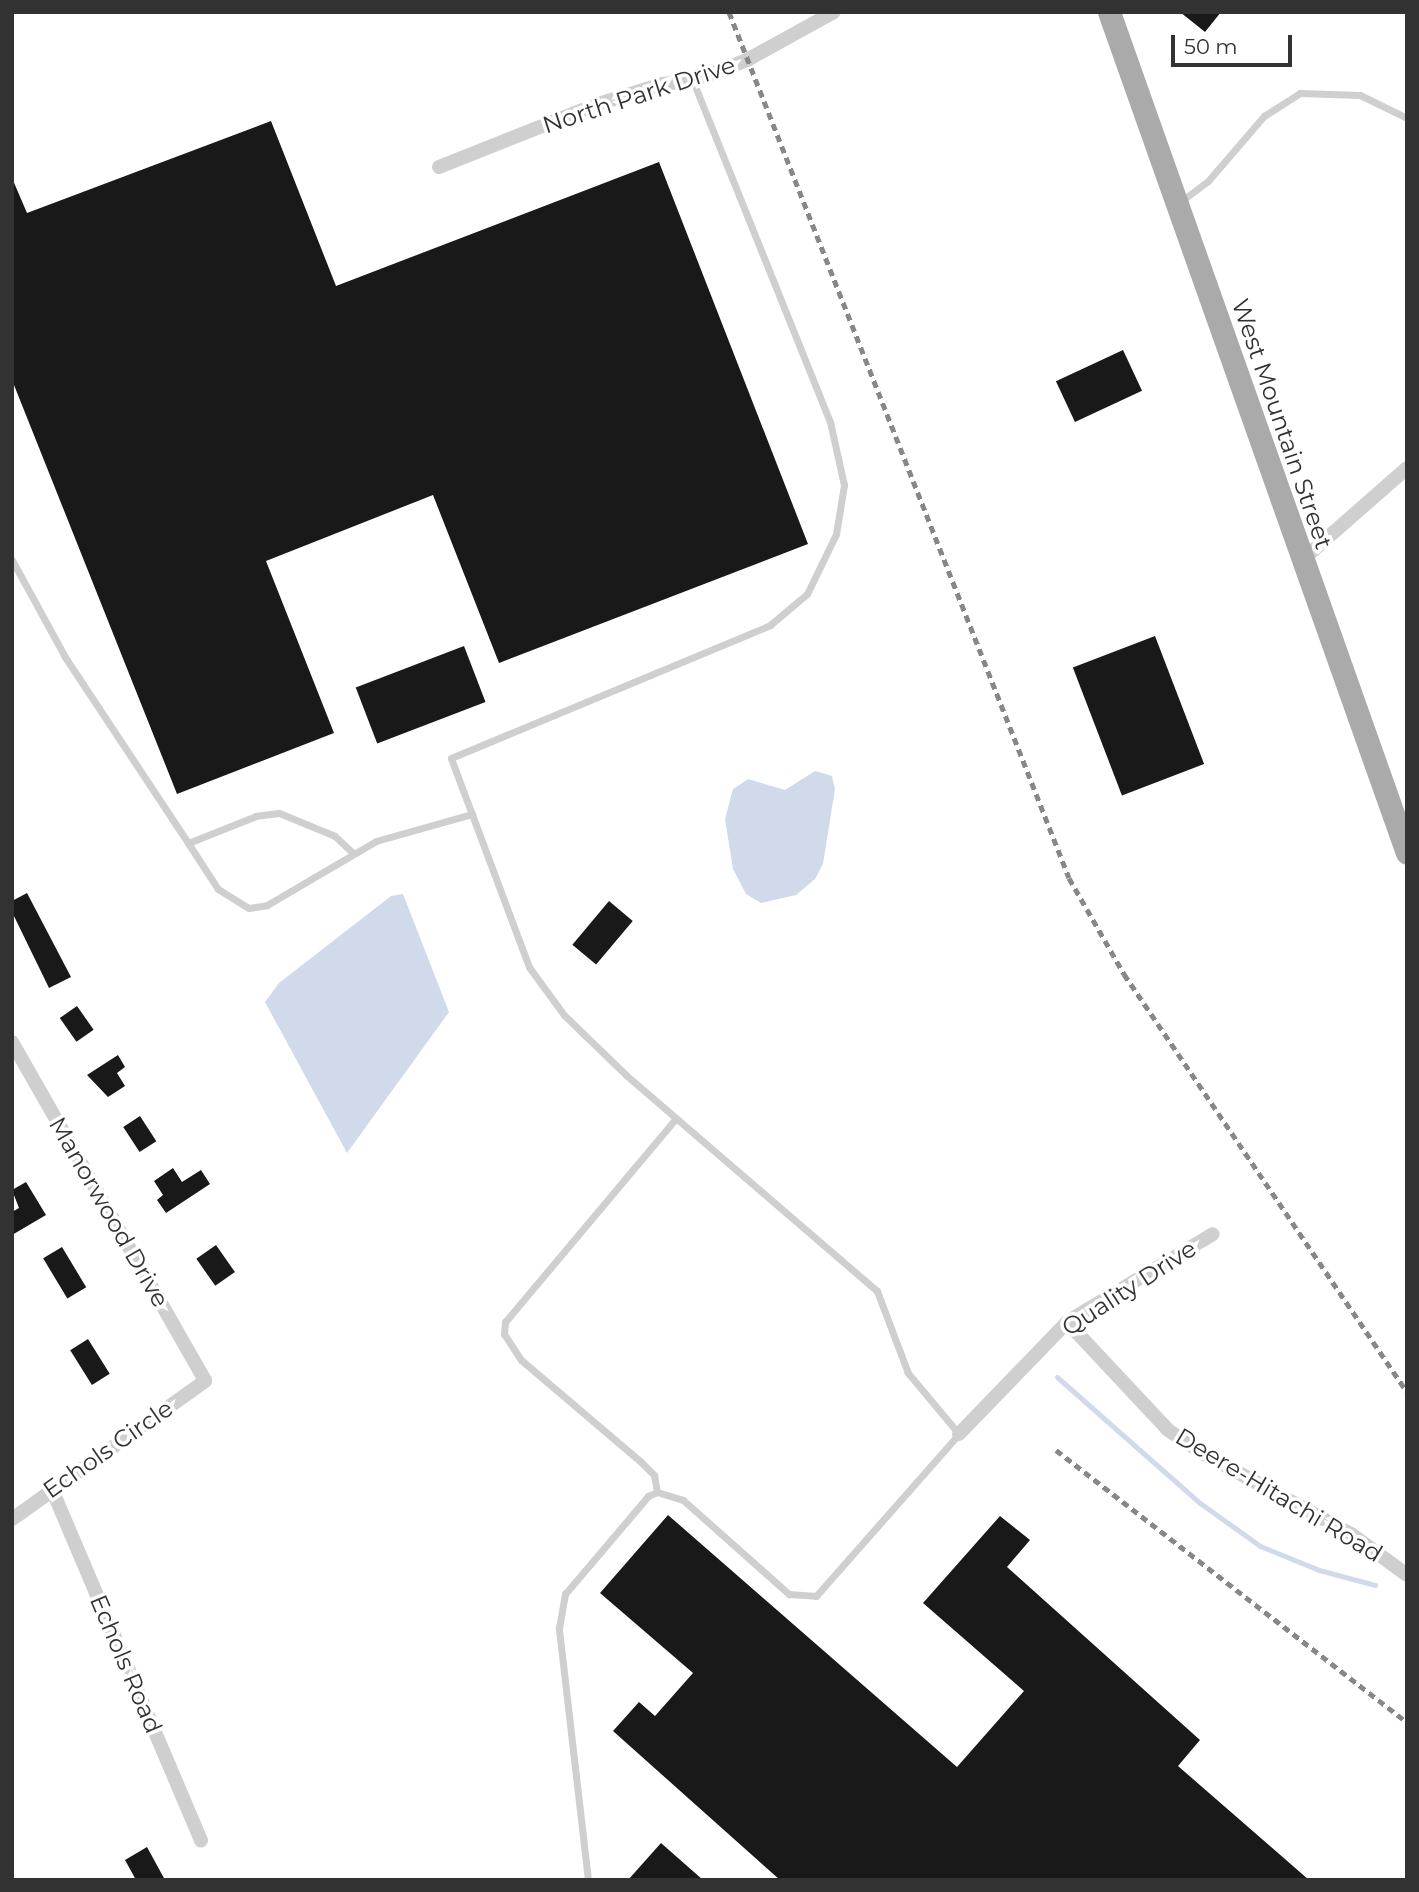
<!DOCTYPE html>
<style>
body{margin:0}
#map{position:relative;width:1419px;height:1892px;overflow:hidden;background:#fff;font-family:Montserrat,sans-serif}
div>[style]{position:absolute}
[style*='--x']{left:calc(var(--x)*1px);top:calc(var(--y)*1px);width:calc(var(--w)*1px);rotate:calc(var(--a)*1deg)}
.water>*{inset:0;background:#d0daea}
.stream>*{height:5px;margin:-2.5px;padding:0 2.5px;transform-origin:2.5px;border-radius:2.5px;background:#d0daea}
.building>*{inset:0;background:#191919;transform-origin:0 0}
.service>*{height:7px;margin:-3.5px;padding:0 3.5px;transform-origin:3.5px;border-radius:3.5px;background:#cfcfcf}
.minor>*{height:14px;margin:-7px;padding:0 7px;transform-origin:7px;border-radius:7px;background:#cfcfcf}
.primary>*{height:23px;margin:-11.5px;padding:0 11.5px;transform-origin:11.5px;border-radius:11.5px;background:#aaa}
.rail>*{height:5px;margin-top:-2.5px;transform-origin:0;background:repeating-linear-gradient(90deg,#878787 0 7px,transparent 0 12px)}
span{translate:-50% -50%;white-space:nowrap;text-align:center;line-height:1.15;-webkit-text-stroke:7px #fff;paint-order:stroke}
.street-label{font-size:24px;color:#323232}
.frame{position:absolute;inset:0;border:14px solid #323232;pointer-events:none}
.scale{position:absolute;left:1171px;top:35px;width:121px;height:32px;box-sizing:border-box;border:4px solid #323232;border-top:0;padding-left:9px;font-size:21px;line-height:24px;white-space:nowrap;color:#323232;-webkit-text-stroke:5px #fff;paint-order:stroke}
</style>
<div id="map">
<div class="water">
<div style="clip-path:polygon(815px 771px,832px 776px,835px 789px,823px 864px,815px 879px,796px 895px,761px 903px,746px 894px,733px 869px,725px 819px,733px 789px,748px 779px,785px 790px)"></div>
<div style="clip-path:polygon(403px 894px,449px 1012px,347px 1153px,265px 1002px,279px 983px,391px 896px)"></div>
</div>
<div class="stream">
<div style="--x:1057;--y:1377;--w:191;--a:41.4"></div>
<div style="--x:1200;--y:1503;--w:74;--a:35.6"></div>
<div style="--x:1260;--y:1546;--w:64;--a:22.1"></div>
<div style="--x:1319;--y:1570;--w:58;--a:15"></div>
</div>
<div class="building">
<div style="clip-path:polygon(1180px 12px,1221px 12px,1205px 32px)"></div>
<div style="clip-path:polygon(271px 121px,336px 286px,659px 162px,808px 544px,499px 663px,433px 495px,266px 561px,334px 733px,177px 794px,12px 380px,12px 178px,27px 213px)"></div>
<div style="left:1123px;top:350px;width:45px;height:74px;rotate:65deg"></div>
<div style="left:1155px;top:636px;width:137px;height:88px;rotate:69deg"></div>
<div style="left:464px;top:646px;width:60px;height:116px;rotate:69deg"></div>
<div style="clip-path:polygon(27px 893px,71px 977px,49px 988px,12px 912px,12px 901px)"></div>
<div style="left:609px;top:901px;width:31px;height:57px;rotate:40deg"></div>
<div style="left:77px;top:1006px;width:29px;height:21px;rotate:55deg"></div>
<div style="clip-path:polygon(118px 1055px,125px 1067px,117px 1073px,125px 1086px,108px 1097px,87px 1075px)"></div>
<div style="left:140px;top:1116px;width:30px;height:20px;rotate:57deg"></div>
<div style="clip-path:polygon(173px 1168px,182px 1182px,201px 1170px,210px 1184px,166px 1213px,157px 1200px,163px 1195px,154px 1181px)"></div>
<div style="clip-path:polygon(26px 1182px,46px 1215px,12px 1235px,12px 1212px,19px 1208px,12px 1190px)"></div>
<div style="left:216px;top:1245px;width:33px;height:24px;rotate:55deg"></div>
<div style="left:62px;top:1247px;width:47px;height:22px;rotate:59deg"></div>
<div style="left:88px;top:1339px;width:41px;height:21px;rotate:58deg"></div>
<div style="clip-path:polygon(668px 1515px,957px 1767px,1024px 1691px,923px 1603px,1000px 1516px,1030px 1540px,1007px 1567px,1200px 1740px,1178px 1766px,1309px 1880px,780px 1880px,613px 1731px,639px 1702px,655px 1716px,693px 1673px,600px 1593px)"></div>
<div style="clip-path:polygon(661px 1843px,703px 1880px,628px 1880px)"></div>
<div style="clip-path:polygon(147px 1847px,165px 1880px,136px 1880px,125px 1860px)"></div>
</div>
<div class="service">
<div style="--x:1180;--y:202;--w:35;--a:-37"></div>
<div style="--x:1208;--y:181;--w:86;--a:-49.3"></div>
<div style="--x:1264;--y:116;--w:43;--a:-32.6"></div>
<div style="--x:1300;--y:93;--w:60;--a:1.9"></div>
<div style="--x:1360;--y:95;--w:52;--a:26.1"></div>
<div style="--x:12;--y:560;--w:111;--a:61.3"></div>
<div style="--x:65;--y:657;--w:223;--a:56.5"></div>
<div style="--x:353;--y:853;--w:25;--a:-137"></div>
<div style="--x:335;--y:836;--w:61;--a:-157.7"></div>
<div style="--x:279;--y:813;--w:23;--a:173"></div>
<div style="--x:256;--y:816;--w:73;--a:158.3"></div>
<div style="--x:188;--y:843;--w:55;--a:56.9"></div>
<div style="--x:218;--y:889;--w:36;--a:32"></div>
<div style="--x:249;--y:908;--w:18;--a:-9"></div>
<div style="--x:267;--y:905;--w:126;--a:-30.4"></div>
<div style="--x:376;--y:841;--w:100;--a:-15.7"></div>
<div style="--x:657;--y:1492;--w:17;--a:-100"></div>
<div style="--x:654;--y:1475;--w:18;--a:-135"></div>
<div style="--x:641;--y:1462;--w:157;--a:-139.6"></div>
<div style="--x:521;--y:1360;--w:31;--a:-123"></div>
<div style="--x:504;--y:1334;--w:12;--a:-85"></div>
<div style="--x:505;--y:1322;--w:266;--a:-50"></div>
<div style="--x:588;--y:1880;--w:254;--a:-96.6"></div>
<div style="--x:559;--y:1628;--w:35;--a:-80"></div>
<div style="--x:565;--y:1594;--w:128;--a:-49.7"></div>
<div style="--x:648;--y:1496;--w:10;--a:-24"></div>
<div style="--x:657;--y:1492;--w:27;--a:17"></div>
<div style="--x:683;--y:1500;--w:142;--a:41.6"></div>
<div style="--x:789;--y:1594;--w:27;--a:4"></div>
<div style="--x:816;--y:1596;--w:216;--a:-48.6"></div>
<div style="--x:959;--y:1434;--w:80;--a:-129.9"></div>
<div style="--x:908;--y:1373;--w:88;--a:-110.7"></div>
<div style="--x:877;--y:1291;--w:331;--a:-139.3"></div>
<div style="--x:626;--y:1075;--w:86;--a:-135.9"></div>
<div style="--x:564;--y:1015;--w:59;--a:-126.1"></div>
<div style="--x:529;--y:967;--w:223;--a:-110.5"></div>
<div style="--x:451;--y:758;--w:346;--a:-22.6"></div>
<div style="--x:770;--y:625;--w:48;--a:-40"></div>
<div style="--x:807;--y:594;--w:67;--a:-64.2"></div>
<div style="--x:836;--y:534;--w:50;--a:-80.7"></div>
<div style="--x:844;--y:485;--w:65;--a:-102.5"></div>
<div style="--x:830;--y:422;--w:367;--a:-111.9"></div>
</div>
<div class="minor">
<div style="--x:439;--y:167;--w:168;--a:-21.7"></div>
<div style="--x:595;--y:105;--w:70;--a:-17.4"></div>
<div style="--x:662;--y:84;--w:31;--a:-6"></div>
<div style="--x:693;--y:81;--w:58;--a:-21.3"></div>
<div style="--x:747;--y:60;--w:99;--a:-28.9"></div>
<div style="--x:1301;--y:561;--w:141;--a:-41.3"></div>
<div style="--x:12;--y:1042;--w:390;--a:60.3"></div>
<div style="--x:205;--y:1381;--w:237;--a:144.4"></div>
<div style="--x:1067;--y:1322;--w:148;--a:46.9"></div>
<div style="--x:1168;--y:1430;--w:43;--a:33.7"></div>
<div style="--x:1204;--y:1454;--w:167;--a:28.6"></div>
<div style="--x:1351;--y:1534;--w:69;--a:36.2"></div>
<div style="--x:959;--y:1434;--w:156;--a:-46"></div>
<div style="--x:1067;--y:1322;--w:170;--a:-31.1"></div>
<div style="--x:51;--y:1487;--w:384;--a:67"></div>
</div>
<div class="primary">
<div style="--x:1109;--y:12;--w:892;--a:70.49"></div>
</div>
<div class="rail">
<div style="--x:729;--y:12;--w:930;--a:68.56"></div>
<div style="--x:1069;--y:878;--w:111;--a:60.2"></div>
<div style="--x:1124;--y:974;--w:505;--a:55.9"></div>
<div style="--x:1056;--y:1450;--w:444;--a:37.8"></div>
</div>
<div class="street-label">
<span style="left:639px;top:95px;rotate:-18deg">North Park Drive</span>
<span style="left:1282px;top:424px;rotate:71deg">West Mountain Street</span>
<span style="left:109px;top:1212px;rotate:60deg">Manorwood Drive</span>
<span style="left:1129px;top:1288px;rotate:-33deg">Quality Drive</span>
<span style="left:108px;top:1449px;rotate:-35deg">Echols Circle</span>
<span style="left:1279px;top:1495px;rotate:31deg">Deere-Hitachi Road</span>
<span style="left:126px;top:1664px;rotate:67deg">Echols Road</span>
</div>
<div class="frame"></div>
<div class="scale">50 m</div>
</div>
